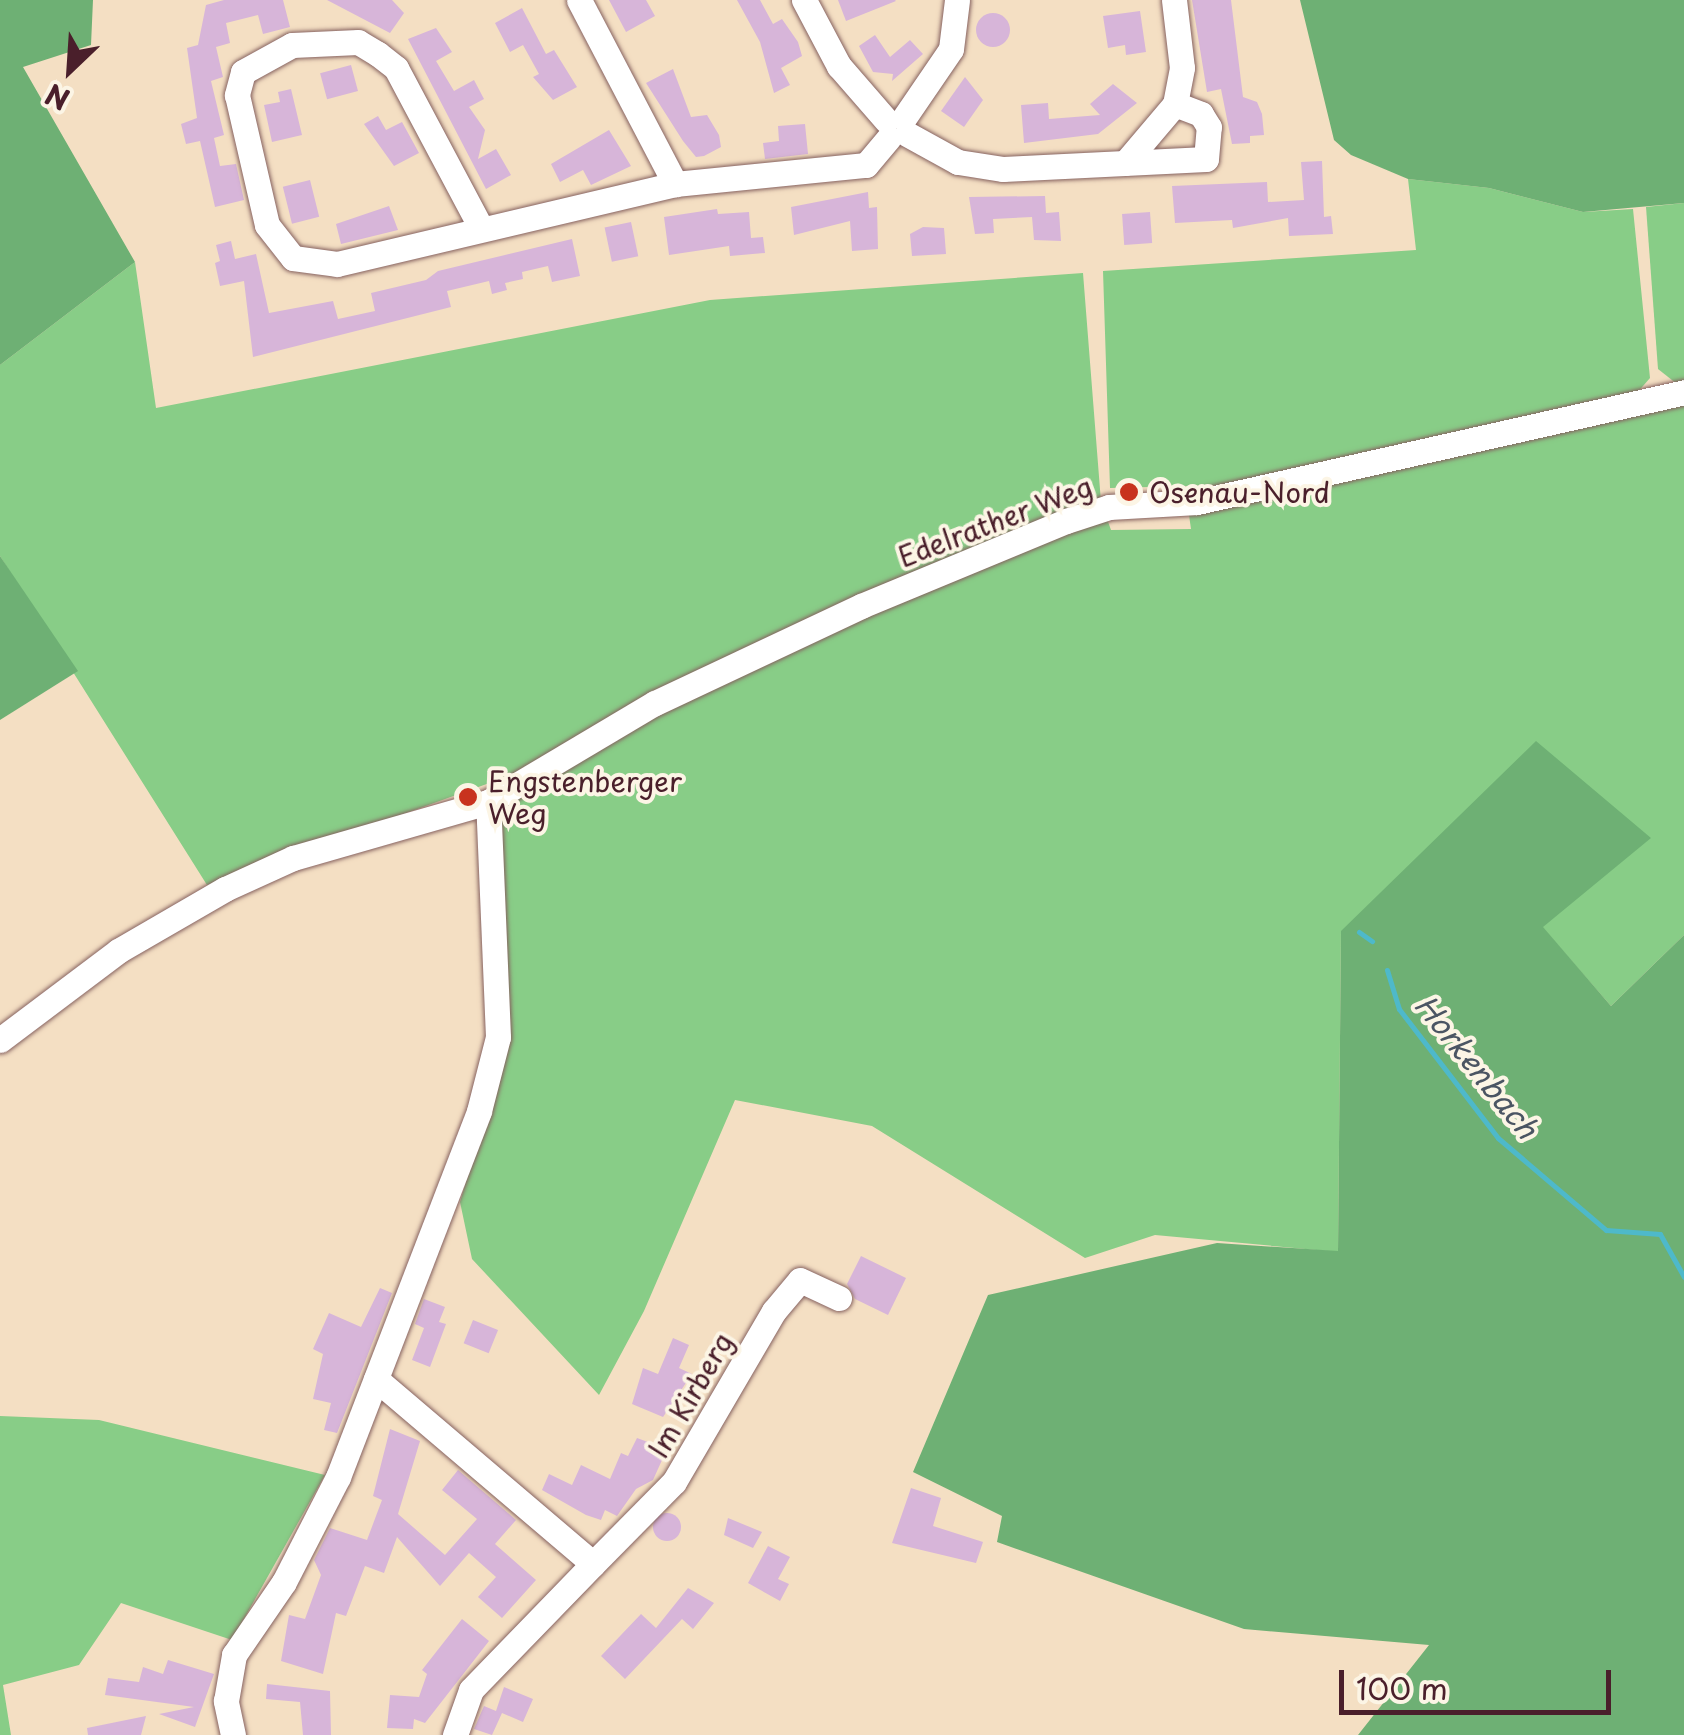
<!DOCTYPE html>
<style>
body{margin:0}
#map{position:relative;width:1684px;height:1735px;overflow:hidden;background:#f4dfc3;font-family:"Playpen Sans",sans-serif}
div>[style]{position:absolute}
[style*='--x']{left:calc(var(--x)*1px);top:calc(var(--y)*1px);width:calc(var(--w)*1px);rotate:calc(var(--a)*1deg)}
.green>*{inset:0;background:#88cd87}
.forest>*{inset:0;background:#6eb074}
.stream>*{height:5px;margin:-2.5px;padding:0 2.5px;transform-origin:2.5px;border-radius:2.5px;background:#4eb9ca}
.building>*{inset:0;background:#d7b5d9;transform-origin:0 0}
.round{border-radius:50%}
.roads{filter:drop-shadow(0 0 2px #866260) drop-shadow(0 0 2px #866260)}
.minor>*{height:25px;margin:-12.5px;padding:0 12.5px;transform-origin:12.5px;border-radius:12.5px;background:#fff}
.dots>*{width:28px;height:28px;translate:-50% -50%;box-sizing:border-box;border:5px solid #fcf5e5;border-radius:50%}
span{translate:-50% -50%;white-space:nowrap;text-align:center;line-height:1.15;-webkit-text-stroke:8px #fcf5e5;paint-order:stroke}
.poi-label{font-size:28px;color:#4a1f2b}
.left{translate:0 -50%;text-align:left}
.street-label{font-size:28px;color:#4a1f2b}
.water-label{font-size:30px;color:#4b5563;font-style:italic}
.north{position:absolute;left:20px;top:20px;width:100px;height:100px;-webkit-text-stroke:8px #fcf5e5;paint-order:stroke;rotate:205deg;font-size:28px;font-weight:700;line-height:40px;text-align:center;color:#4a1f2b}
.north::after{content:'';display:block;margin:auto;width:35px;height:45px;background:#4a1f2b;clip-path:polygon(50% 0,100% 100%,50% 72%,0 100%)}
.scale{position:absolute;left:1339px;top:1670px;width:272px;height:45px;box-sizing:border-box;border:5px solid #4a1f2b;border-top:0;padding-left:12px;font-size:30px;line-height:35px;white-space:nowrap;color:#4a1f2b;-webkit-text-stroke:8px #fcf5e5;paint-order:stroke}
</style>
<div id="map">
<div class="green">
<div style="clip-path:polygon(1408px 179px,1489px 188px,1583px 212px,1633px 209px,1650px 378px,1636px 394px,1233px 485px,1110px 488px,1103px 271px,1416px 250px)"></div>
<div style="clip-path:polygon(1684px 203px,1684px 383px,1677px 384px,1658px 369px,1646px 207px)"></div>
<div style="clip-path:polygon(135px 262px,156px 408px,710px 300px,1083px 273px,1101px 502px,1111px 530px,1191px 529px,1189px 515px,1684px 398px,1684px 935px,1611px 1006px,1542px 927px,1341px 931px,1338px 1252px,1155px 1235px,1085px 1258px,872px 1126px,735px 1100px,644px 1311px,599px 1395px,472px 1259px,460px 1202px,508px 1038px,495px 781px,207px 885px,0 556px,0 365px)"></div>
<div style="clip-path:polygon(0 1416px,99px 1420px,325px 1475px,232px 1640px,121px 1603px,79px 1665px,3px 1685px,11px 1735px,0 1735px)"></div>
</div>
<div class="forest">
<div style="clip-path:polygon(0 0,93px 0,91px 45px,23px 67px,135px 262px,0 365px)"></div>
<div style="clip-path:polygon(1300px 0,1684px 0,1684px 203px,1583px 212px,1489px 188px,1408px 179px,1351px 155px,1334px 140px)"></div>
<div style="clip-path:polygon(0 556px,78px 671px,0 720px)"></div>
<div style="clip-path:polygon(1536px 741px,1651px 838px,1543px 927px,1611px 1006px,1684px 935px,1684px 1735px,1358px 1735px,1429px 1645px,1244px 1629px,997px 1542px,1002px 1516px,913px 1472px,988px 1295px,1217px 1243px,1338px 1251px,1341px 931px)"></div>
</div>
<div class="stream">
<div style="--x:1359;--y:932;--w:16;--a:35"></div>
<div style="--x:1387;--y:970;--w:41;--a:72.9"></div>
<div style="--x:1399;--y:1009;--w:163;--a:52.5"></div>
<div style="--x:1498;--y:1138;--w:142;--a:40.4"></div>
<div style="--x:1606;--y:1230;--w:54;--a:4.2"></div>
<div style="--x:1660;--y:1234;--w:49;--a:60.8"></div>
</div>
<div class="building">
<div style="clip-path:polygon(224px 0,283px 0,290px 27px,263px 34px,258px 15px,226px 23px,230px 43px,216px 47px,223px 77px,211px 81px,224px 135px,214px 138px,220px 166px,236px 164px,244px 200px,215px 207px,200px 141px,186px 144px,181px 124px,197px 118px,187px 48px,198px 45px,206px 5px)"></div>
<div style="clip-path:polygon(327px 0,392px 0,404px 13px,390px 33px)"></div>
<div style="clip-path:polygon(609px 0,646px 0,655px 16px,626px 32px)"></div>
<div style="clip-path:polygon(737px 0,760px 0,773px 24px,782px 19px,798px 42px,802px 56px,781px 68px,790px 85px,774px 93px,760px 42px)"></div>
<div style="clip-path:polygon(838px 0,895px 0,896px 1px,846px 21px)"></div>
<div style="clip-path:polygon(1192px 0,1231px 0,1243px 97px,1257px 102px,1262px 114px,1264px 135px,1250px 136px,1250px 143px,1232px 144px,1221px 89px,1207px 92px)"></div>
<div style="clip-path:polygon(522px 8px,546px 54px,554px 50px,577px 87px,553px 100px,533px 77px,539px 74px,523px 45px,510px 52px,495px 23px)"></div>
<div style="clip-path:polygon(1140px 11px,1146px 52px,1126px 55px,1125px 45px,1108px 48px,1103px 16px)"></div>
<div class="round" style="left:976px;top:13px;width:34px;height:34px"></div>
<div style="clip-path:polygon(436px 28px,452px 52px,436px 61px,454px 91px,474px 80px,484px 99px,469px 107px,485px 130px,478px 159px,496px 149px,511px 175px,486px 189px,408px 39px)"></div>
<div style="clip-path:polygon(875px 35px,890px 57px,910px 40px,923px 54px,892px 81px,893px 74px,873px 72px,859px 46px)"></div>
<div style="left:351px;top:65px;width:27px;height:32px;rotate:75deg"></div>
<div style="clip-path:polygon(673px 69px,691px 117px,707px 115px,719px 135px,721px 147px,704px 156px,696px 157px,683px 141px,646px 83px)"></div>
<div style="clip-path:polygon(965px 77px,983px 100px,964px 127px,941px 111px)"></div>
<div style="clip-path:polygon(1113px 84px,1137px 103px,1098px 134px,1024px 143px,1021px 105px,1048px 103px,1049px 119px,1100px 115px,1090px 104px)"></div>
<div style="clip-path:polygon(291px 89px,302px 135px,272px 142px,264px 105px,280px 102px,278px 92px)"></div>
<div style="clip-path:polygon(378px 116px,386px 130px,402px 122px,419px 153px,394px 166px,364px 124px)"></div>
<div style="clip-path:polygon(805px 124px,808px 154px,765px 159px,763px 143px,779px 141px,778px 126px)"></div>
<div style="clip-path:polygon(609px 130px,631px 166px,591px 185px,583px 170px,560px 182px,551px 164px)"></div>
<div style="clip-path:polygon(1322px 161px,1324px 217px,1331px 216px,1333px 234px,1289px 236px,1288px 218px,1233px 228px,1232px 220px,1175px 223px,1172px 186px,1267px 182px,1268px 202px,1304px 200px,1301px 162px)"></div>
<div style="left:310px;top:180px;width:38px;height:28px;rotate:76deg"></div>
<div style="clip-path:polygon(868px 192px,869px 208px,877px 207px,878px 249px,852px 251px,850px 221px,794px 235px,791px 207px)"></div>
<div style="clip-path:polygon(1045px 196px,1046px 213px,1059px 212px,1061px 241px,1034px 240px,1032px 217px,993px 219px,994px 233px,975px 234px,969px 197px)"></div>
<div style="clip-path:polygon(389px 206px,398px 230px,341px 244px,336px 224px)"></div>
<div style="clip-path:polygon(717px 209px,718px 214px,749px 212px,751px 238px,763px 237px,765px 253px,730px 256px,729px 246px,669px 255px,664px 217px)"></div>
<div style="left:1150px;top:212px;width:31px;height:28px;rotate:86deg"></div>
<div style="left:631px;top:222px;width:35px;height:27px;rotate:78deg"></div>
<div style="clip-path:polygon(923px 227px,944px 228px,946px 254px,912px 256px,910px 234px)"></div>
<div style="clip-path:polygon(572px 239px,580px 276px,552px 282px,548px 266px,522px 272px,523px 279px,505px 283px,507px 290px,492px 294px,489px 281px,447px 291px,451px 307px,253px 357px,244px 281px,220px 286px,215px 263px,220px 261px,216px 245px,231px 241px,235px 259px,256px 254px,269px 313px,333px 301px,338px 319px,375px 311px,371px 293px,426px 280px,438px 271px)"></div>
<div style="clip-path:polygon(861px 1256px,906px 1278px,888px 1315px,855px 1299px,847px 1284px)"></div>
<div style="clip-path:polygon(380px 1288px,392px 1293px,337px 1433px,324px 1430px,331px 1403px,313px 1399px,323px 1354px,313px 1349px,329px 1313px,361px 1327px)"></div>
<div style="clip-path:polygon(424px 1299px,445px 1307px,439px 1322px,446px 1324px,430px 1367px,412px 1360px,424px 1328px,415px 1324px)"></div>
<div style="left:473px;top:1320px;width:27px;height:25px;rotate:22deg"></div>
<div style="clip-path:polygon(673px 1338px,689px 1345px,679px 1368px,692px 1374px,663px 1417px,632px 1404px,643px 1368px,658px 1374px)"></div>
<div style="clip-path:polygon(390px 1429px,420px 1441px,398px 1514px,445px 1555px,477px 1519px,442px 1490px,458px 1470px,516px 1520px,495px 1544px,536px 1580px,502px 1618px,478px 1597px,496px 1577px,469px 1553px,440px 1586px,397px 1537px,384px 1573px,365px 1566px,346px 1616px,336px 1613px,323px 1674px,281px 1661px,289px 1615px,305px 1619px,321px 1575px,314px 1560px,330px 1528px,367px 1540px,382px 1500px,373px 1496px)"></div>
<div style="clip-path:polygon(637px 1438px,667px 1449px,653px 1480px,636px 1489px,617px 1516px,605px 1510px,601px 1520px,586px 1515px,542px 1490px,549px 1474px,572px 1485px,581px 1465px,610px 1479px,621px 1453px,628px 1456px)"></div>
<div style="clip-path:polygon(911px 1488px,941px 1498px,933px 1526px,983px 1542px,976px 1563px,892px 1543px)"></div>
<div class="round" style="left:653px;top:1513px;width:28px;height:28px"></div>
<div style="clip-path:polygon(728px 1518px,762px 1532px,753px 1548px,724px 1535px)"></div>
<div style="clip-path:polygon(768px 1546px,790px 1557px,778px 1579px,789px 1584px,780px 1601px,748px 1583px)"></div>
<div style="clip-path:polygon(688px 1588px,714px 1603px,693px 1629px,682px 1619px,625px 1679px,601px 1656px,641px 1614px,656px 1628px)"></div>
<div style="clip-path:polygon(462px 1619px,489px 1641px,425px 1723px,414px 1719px,413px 1729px,387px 1728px,390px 1695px,419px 1697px,427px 1674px,422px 1670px)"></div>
<div style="clip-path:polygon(168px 1660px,214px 1674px,195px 1727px,159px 1714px,194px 1707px,105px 1695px,108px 1678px,139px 1682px,143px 1667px,163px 1674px)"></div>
<div style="clip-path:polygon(267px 1684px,330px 1691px,331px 1735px,303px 1735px,300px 1702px,266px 1699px)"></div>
<div style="clip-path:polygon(504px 1687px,533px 1699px,523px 1722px,502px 1713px,492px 1735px,474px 1729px,484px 1706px,496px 1711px)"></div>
<div style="clip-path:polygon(146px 1716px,141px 1735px,88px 1735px,87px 1728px)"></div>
</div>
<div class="roads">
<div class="minor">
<div style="--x:579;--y:0;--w:208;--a:62.4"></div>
<div style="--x:804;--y:0;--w:75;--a:62.1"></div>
<div style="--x:839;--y:66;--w:72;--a:49"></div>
<div style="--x:1174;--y:0;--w:68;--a:83.3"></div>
<div style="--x:1182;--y:68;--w:37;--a:101"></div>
<div style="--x:904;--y:118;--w:83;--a:-55.7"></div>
<div style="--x:951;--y:49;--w:49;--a:-83"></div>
<div style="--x:907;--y:134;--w:58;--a:28.8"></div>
<div style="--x:958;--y:162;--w:46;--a:8.8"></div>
<div style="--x:1003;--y:169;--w:203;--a:-2.8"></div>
<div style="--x:1206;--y:159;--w:32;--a:-85"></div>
<div style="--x:1209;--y:127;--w:15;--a:-122"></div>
<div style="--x:1201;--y:114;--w:28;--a:-159"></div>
<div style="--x:1125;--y:163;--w:77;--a:-49.7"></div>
<div style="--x:481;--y:228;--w:181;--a:-118"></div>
<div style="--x:396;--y:68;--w:23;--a:-142"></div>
<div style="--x:378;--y:54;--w:23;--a:-149"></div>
<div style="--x:358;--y:42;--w:66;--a:177.4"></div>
<div style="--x:292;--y:45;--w:56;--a:151.1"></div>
<div style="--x:243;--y:72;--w:24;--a:105"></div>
<div style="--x:237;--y:95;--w:133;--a:77"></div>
<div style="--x:267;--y:225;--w:42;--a:51.8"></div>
<div style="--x:293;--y:258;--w:44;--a:7.8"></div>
<div style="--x:337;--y:264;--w:347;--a:-13.3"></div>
<div style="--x:675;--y:184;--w:192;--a:-5.7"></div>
<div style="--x:866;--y:165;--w:35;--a:-50"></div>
<div style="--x:0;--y:1040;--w:148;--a:-37"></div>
<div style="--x:118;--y:951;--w:124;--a:-30.1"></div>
<div style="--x:225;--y:889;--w:75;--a:-24.5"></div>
<div style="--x:293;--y:858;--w:203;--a:-16"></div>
<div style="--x:488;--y:802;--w:194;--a:-30.7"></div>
<div style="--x:655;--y:703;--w:228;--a:-25.2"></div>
<div style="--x:861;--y:606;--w:222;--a:-22.5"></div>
<div style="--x:1066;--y:521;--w:45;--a:-18"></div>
<div style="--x:1109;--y:507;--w:88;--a:-3.3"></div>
<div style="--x:1197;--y:502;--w:499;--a:-12.7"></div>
<div style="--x:376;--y:1379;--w:285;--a:40.4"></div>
<div style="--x:593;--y:1564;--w:175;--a:134.1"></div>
<div style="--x:471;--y:1690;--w:48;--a:109.6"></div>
<div style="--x:593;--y:1564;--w:115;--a:-45.4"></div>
<div style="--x:674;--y:1482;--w:198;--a:-59.7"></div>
<div style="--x:774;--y:1311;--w:40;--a:-50"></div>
<div style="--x:800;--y:1280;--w:43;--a:24.8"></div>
<div style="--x:233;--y:1735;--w:35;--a:-102"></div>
<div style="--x:226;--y:1701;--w:47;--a:-80.1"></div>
<div style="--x:234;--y:1655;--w:88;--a:-55.6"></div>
<div style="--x:284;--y:1582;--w:118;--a:-62.8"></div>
<div style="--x:338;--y:1477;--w:392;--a:-68.9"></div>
<div style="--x:479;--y:1111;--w:76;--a:-75.6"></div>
<div style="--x:498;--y:1037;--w:235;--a:-92.4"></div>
</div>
</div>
<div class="dots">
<div style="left:1129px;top:492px;background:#c8321e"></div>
<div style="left:468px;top:797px;background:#c8321e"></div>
</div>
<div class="poi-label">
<span class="left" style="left:1149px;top:492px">Osenau-Nord</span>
<span class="left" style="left:488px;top:797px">Engstenberger<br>Weg</span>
</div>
<div class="street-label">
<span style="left:995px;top:521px;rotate:-21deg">Edelrather Weg</span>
<span style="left:690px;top:1395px;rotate:-60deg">Im Kirberg</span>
</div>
<div class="water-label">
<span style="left:1477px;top:1066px;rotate:51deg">Horkenbach</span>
</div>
<div class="north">N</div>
<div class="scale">100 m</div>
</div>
